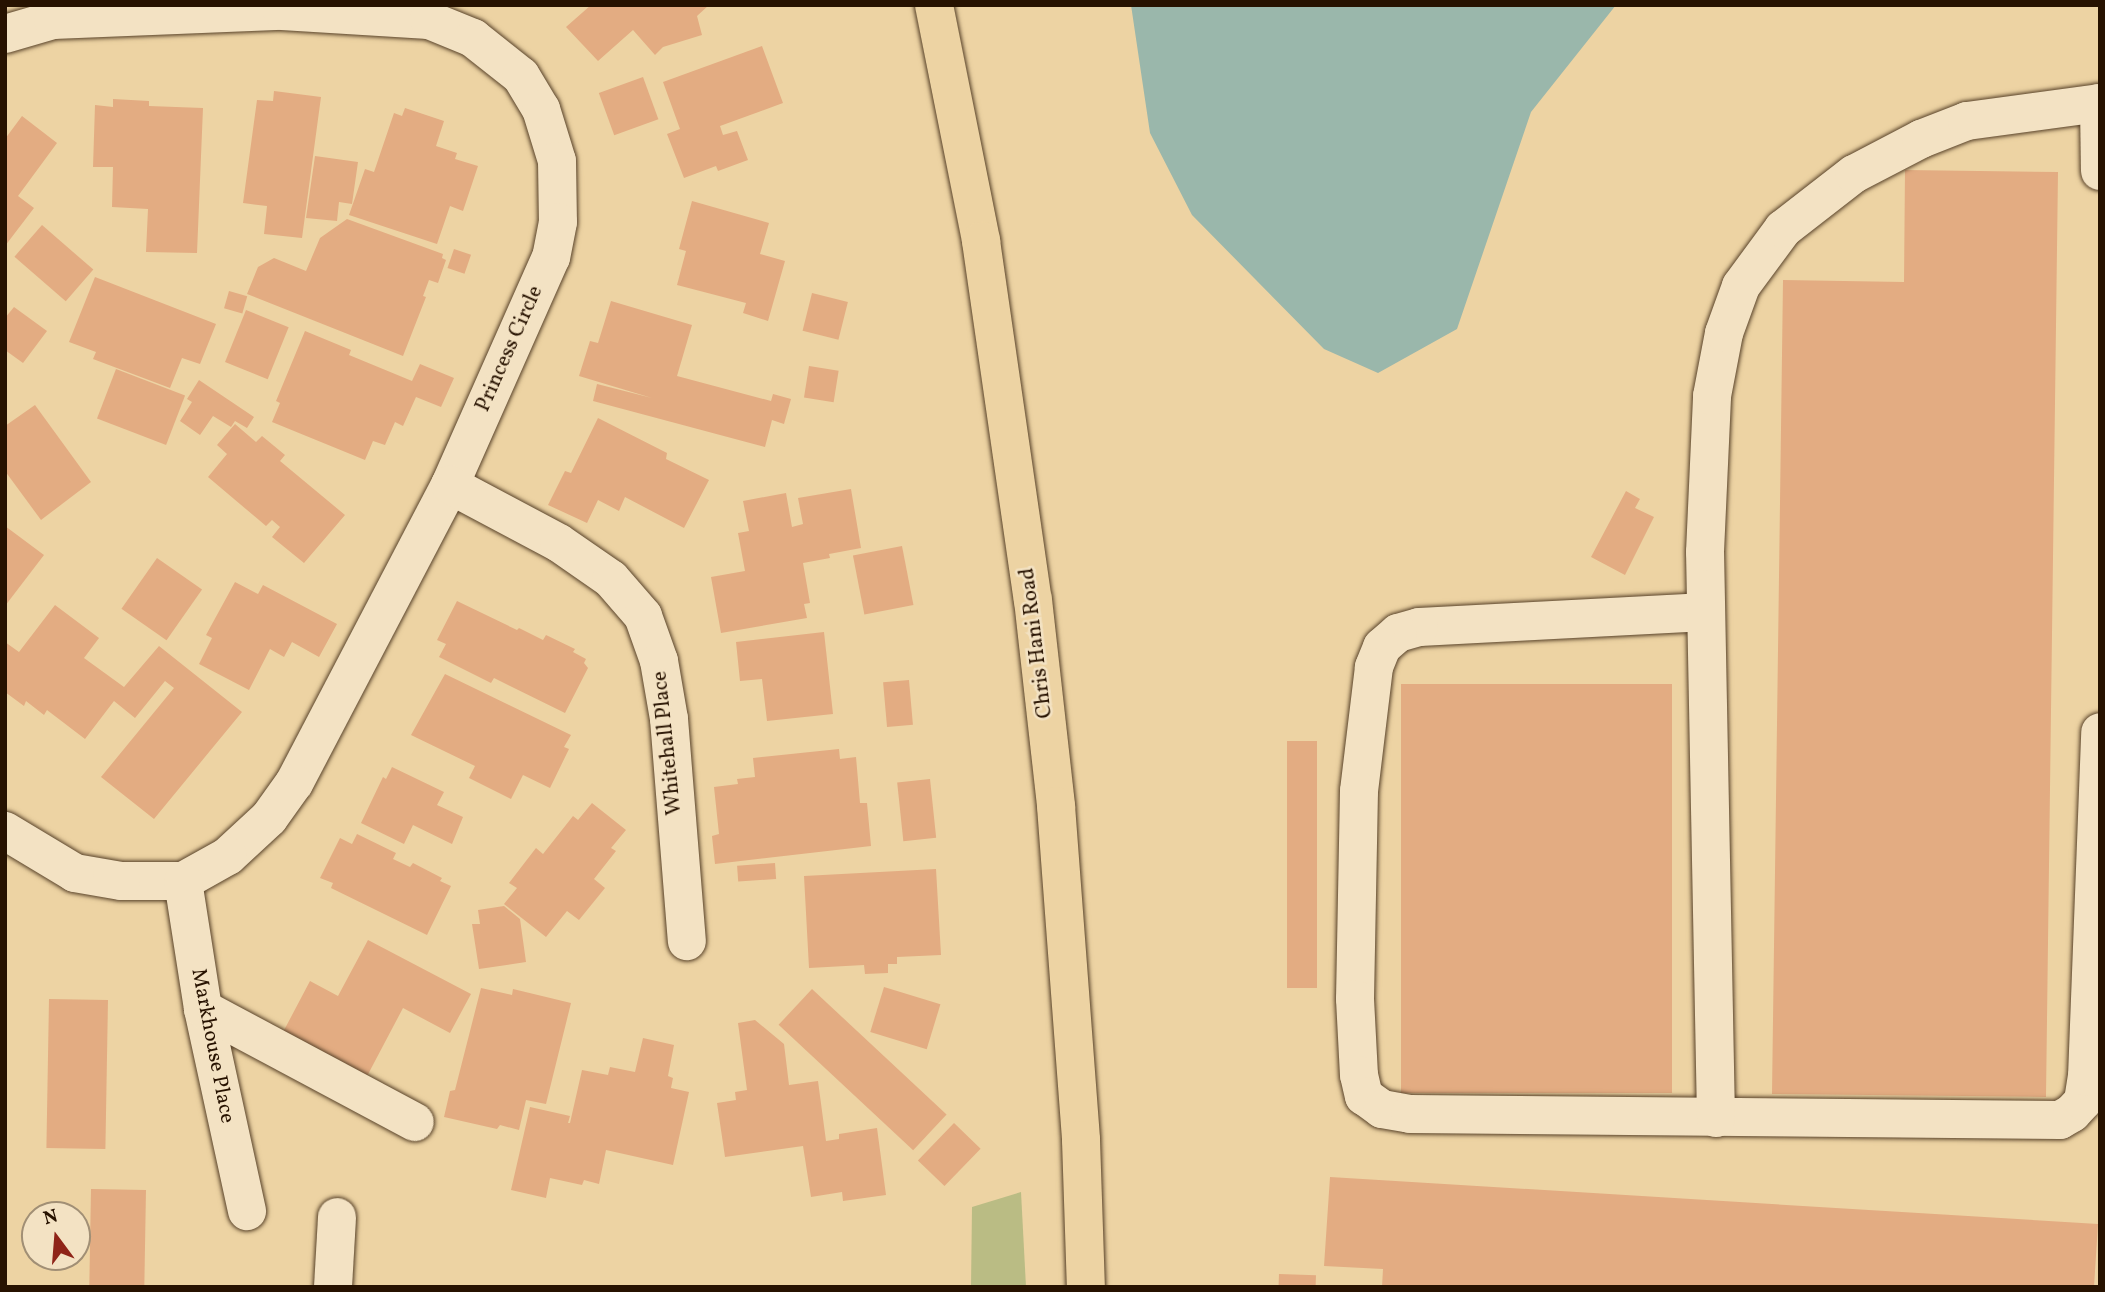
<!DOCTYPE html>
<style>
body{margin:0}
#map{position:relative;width:2105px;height:1292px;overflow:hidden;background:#edd3a3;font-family:Vollkorn,serif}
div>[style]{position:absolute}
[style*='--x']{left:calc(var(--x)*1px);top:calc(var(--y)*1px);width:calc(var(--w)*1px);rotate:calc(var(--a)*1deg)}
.green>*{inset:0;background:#babc84}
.water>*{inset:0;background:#9ab7ab}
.building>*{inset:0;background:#e3ac82;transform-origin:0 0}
.roads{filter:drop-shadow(0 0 2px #584229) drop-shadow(0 0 2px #584229)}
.minor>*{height:38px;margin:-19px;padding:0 19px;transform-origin:19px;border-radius:19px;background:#f3e2c3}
.major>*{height:38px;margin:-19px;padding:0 19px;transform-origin:19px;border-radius:19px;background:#edd3a3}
span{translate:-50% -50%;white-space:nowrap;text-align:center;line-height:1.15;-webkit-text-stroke:5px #f3e2c3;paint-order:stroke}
.street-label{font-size:21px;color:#271200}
.frame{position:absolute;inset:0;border:7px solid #271200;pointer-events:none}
.north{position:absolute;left:21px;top:1201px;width:70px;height:70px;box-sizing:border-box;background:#f3e2c3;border:2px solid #a18f75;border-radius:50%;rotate:344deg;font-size:19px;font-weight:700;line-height:28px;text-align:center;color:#271200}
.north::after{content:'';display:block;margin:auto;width:24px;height:32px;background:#8f2418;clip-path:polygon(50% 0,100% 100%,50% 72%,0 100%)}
</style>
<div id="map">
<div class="green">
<div style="clip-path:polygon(1021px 1192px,1026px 1287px,971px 1287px,972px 1207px)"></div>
</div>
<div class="water">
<div style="clip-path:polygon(1131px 5px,1616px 5px,1531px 112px,1457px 329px,1378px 373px,1324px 349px,1192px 215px,1150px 133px)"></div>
</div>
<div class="building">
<div style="clip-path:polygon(591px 5px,709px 5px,697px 16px,702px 35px,663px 47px,655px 55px,633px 30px,598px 61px,566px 27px)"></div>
<div style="clip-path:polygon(762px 46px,783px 103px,720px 126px,723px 135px,737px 131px,748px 160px,718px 171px,716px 166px,684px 178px,667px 134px,680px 129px,663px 82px)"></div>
<div style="left:643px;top:77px;width:45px;height:47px;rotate:70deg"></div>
<div style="clip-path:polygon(274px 91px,321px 97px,302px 238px,264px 234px,267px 206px,243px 203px,257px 100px,273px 101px)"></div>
<div style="clip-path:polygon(113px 99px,149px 101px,149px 106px,203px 108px,197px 253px,146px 252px,148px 209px,112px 207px,113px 167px,93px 167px,95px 105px,113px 107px)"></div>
<div style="clip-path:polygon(405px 108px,444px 121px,436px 146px,457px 153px,455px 159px,478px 166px,463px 211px,450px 206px,437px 244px,349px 215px,365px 169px,374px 172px,394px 113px,402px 116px)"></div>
<div style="clip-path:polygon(22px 116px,57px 143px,18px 196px,34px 208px,5px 246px,5px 139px)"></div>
<div style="clip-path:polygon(315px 156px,358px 162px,352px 204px,339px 202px,337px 221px,306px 218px)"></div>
<div style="clip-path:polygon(1905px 170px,2058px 172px,2046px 1097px,1772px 1094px,1783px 280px,1904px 282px)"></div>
<div style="clip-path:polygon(692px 201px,769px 223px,760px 254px,785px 261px,768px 321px,743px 313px,746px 303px,677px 285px,686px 251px,679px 249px)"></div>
<div style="clip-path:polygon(347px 219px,443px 254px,442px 258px,446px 260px,438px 283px,429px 280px,423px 296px,426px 297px,403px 356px,247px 294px,258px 267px,274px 258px,306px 271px,320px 238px)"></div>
<div style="left:42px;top:225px;width:68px;height:42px;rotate:41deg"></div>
<div style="left:454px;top:249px;width:18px;height:20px;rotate:19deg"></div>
<div style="clip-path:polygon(95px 277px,216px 324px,200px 364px,182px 358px,170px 388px,93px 359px,96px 352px,69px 342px)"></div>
<div style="left:229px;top:291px;width:19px;height:18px;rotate:16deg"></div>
<div style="left:812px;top:293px;width:37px;height:39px;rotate:14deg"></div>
<div style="clip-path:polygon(611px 301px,692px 325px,677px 376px,771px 401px,773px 394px,791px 399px,784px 424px,772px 420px,765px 447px,593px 401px,597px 384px,652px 398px,579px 376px,590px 341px,598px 343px)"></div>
<div style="clip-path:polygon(14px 307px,47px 331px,23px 363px,5px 350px,5px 318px)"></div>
<div style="left:246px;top:310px;width:46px;height:56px;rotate:22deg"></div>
<div style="clip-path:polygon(305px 331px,351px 350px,349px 355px,412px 381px,420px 364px,454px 378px,441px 407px,416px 397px,403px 426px,395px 422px,385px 445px,373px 441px,365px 460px,272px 422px,280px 403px,276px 401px)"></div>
<div style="left:809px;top:366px;width:30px;height:32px;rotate:9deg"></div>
<div style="left:116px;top:369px;width:74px;height:53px;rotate:21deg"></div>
<div style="clip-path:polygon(199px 380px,254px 417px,247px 428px,235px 421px,231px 427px,213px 416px,200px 435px,180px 421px,192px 402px,187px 399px)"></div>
<div style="clip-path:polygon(35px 405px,91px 482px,41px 520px,5px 471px,5px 426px)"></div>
<div style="clip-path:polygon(598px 418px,667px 453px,666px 459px,709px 480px,684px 528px,625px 497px,619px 511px,598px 500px,587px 523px,548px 505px,565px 471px,571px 473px)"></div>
<div style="clip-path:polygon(235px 424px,256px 442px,262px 436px,285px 455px,280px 461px,345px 515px,304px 563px,272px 537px,280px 527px,272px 520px,266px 526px,208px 477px,227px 454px,217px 445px)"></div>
<div style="clip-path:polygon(851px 489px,861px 548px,829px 554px,830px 558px,803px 563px,810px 603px,804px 604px,807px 618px,721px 633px,711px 577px,745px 571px,738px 533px,749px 531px,743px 501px,786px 493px,792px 527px,803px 524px,798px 498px)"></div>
<div style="clip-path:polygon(1626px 491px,1640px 499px,1635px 508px,1654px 517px,1625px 575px,1591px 557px)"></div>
<div style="clip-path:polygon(5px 526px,44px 555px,5px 606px)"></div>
<div style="left:902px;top:546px;width:60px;height:50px;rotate:79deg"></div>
<div style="left:157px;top:558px;width:55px;height:62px;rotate:35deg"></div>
<div style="clip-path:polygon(235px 582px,258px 594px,263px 585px,337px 624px,319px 657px,292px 642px,284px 657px,270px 649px,249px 690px,199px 664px,212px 638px,206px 635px)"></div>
<div style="clip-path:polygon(457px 601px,517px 630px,519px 628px,543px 640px,546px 635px,575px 649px,573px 652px,586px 659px,584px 663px,588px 668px,565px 713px,494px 678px,491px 683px,439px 657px,446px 644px,437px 640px)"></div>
<div style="clip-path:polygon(55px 605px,99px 638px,84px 658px,124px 687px,159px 646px,242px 712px,154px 819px,101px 777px,174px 688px,165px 681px,135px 718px,114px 701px,85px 739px,47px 710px,44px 715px,26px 701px,24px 706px,5px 692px,5px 642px,19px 652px)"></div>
<div style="clip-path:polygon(824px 632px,833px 714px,767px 721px,762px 679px,740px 681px,736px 642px)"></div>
<div style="clip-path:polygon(445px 674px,571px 735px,564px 747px,569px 749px,550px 788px,523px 775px,511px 799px,469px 778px,475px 766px,411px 735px)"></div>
<div style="left:909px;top:680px;width:45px;height:26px;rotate:85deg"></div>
<div style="left:1401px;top:684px;width:271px;height:409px"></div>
<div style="left:1287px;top:741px;width:30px;height:247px"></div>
<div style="clip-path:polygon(839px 749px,840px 759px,856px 757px,860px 803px,867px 803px,871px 846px,715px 864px,712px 836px,719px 834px,714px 787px,738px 784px,737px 779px,755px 777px,753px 758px)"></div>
<div style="clip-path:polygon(392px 767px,444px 792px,437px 805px,463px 817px,452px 844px,413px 825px,404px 844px,361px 823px,383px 777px,386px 779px)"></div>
<div style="left:930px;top:779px;width:59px;height:33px;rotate:84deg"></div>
<div style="clip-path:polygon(592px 803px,626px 830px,611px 848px,616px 851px,594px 879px,605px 888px,579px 920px,567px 911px,546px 937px,504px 904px,517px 888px,509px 883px,536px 848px,543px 854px,573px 816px,578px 820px)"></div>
<div style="clip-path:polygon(357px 834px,396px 853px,393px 859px,410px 867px,413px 863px,442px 878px,440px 881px,451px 886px,427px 935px,331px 888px,333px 883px,320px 878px,340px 838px,352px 844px)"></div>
<div style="left:775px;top:863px;width:16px;height:38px;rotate:86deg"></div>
<div style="clip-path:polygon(936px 869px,941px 955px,897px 957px,897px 964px,888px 964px,888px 973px,865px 974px,864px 965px,809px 968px,804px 876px)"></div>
<div style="clip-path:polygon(504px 906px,520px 919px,526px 962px,479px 969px,472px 924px,480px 924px,478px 910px)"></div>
<div style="clip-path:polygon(368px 940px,471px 994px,450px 1033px,403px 1008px,365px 1080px,281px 1036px,310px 981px,338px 996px)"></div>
<div style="left:884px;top:987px;width:59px;height:47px;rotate:17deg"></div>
<div style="clip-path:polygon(481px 988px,512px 995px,513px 989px,571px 1003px,546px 1104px,526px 1100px,519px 1130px,500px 1125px,497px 1129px,444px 1117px,450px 1091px,455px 1090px)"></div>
<div style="left:812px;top:989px;width:184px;height:49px;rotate:43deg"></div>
<div style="left:49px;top:999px;width:59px;height:149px;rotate:1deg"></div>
<div style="clip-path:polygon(755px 1020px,784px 1044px,789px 1085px,818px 1081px,826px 1141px,839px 1139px,839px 1134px,877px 1128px,886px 1195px,843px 1201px,842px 1192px,811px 1197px,803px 1146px,725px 1157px,717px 1103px,736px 1100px,735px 1092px,747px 1090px,738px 1023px)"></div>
<div style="clip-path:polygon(643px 1038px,674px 1045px,668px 1076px,673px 1078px,671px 1088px,689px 1092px,673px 1165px,606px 1150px,599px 1184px,584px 1180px,582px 1185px,550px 1178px,546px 1198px,511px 1190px,530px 1107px,570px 1116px,568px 1123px,570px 1123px,582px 1070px,608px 1075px,610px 1067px,635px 1072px)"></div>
<div style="left:954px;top:1123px;width:37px;height:52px;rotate:44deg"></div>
<div style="clip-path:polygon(1330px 1177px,2098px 1224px,2094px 1287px,1382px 1287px,1383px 1269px,1324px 1266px)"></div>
<div style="left:91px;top:1189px;width:55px;height:98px;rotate:1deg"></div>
<div style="left:1279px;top:1274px;width:37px;height:13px;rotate:2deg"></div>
</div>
<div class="roads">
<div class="minor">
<div style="--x:5;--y:34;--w:50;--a:-16.3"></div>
<div style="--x:53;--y:20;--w:229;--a:-2.3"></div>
<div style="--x:282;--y:11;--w:147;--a:3.5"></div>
<div style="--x:429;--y:20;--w:48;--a:22.2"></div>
<div style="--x:473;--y:38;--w:61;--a:38.4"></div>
<div style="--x:521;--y:76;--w:39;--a:59"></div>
<div style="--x:541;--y:109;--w:54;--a:72.9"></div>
<div style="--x:557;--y:161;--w:61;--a:89.1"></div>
<div style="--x:558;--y:222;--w:36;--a:101"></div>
<div style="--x:551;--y:257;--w:249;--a:113.9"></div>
<div style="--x:450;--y:485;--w:336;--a:117.6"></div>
<div style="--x:294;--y:783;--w:43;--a:125.5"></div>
<div style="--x:269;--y:818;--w:56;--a:137.2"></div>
<div style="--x:228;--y:856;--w:51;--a:150.9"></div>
<div style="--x:183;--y:881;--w:62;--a:180"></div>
<div style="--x:121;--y:881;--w:47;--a:-170.1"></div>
<div style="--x:75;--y:873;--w:82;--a:-149"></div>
<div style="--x:2099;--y:103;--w:68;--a:89.2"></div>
<div style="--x:450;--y:485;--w:123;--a:28"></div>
<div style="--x:559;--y:543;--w:63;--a:34.7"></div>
<div style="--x:611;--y:579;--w:49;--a:49.1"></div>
<div style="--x:643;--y:616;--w:48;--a:70.4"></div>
<div style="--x:659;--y:661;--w:59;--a:80.2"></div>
<div style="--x:669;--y:719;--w:223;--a:85.4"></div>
<div style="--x:1706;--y:612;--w:287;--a:177"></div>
<div style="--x:1419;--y:627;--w:22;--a:164"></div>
<div style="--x:1398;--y:633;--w:21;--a:139"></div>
<div style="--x:1382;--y:647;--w:22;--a:112"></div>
<div style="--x:1374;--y:667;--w:125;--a:96.9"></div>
<div style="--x:1359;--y:791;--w:208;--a:91.1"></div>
<div style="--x:1355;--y:999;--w:76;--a:87"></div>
<div style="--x:1359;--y:1075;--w:22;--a:77"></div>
<div style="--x:1364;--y:1096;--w:22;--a:36"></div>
<div style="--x:1382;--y:1109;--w:28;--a:10"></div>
<div style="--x:1410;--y:1114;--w:650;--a:0.53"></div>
<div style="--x:2060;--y:1120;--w:14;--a:-30"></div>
<div style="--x:2072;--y:1113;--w:16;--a:-47"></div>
<div style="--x:2083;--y:1101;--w:24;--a:-81"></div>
<div style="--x:2087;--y:1077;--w:345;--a:-87.8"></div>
<div style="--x:183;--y:881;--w:130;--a:81.1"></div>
<div style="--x:203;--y:1009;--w:207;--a:77.7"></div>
<div style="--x:203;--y:1009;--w:240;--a:28.1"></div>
<div style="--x:1716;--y:1118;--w:566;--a:-91.11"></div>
<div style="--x:1705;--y:552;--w:156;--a:-87.4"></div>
<div style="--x:1712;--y:396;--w:64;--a:-79.2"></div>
<div style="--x:1724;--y:333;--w:50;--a:-70.1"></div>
<div style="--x:1741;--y:286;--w:71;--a:-53.6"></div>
<div style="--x:1783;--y:229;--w:90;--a:-37.8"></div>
<div style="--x:1854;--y:174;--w:76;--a:-27.6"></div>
<div style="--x:1921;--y:139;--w:49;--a:-21.4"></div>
<div style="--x:1967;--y:121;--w:134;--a:-7.7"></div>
<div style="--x:333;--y:1287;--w:70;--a:-86.7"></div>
</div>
<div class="major">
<div style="--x:934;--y:5;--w:241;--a:78.7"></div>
<div style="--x:981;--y:241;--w:363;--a:81.8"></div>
<div style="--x:1033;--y:600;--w:207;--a:83.6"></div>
<div style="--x:1056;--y:806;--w:335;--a:85.7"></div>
<div style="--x:1081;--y:1140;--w:147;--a:88.1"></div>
</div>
</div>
<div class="street-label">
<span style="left:510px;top:349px;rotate:-66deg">Princess Circle</span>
<span style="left:1037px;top:643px;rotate:-97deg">Chris Hani Road</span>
<span style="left:668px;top:743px;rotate:-96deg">Whitehall Place</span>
<span style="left:212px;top:1046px;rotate:79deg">Markhouse Place</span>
</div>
<div class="frame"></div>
<div class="north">N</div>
</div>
